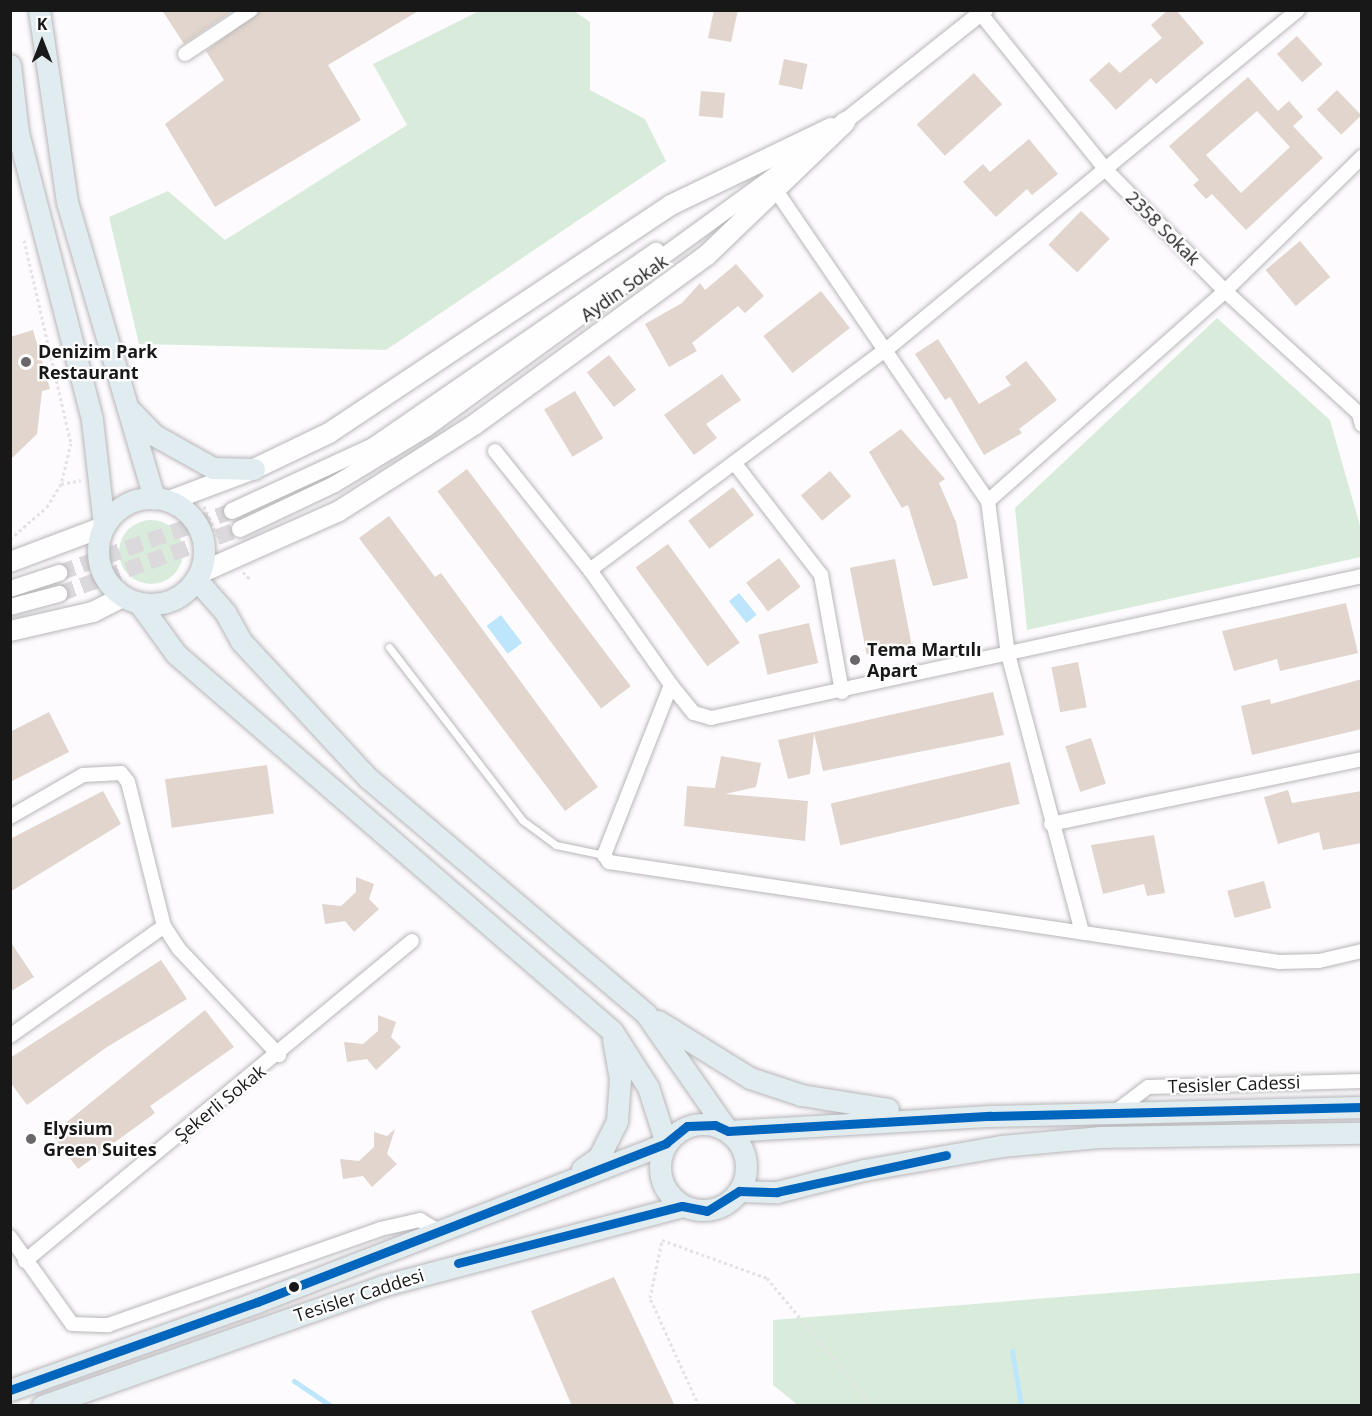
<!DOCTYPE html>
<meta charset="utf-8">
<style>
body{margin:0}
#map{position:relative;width:1372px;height:1416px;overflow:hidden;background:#fdfbfe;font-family:"Open Sans",sans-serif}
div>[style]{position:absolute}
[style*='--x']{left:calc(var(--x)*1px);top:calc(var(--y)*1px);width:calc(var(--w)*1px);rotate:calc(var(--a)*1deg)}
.green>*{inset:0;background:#d9ecdc}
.round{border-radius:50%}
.water>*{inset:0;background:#bde5fb;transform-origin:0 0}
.stream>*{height:5px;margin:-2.5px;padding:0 2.5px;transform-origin:2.5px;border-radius:2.5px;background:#bde5fb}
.building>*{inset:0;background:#e1d5cd;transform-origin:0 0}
.tertiary-tunnel>*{height:16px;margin-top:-8px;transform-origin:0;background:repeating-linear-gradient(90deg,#dbd9dc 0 16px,transparent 0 24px)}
.path>*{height:3px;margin-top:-1.5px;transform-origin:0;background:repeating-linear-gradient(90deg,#e4e2e4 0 3px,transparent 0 6px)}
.roads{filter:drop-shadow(0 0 2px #b8b6b8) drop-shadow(0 0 2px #b8b6b8)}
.service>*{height:7px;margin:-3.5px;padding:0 3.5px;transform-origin:3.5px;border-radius:3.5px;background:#fffeff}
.minor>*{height:14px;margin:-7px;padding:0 7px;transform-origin:7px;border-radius:7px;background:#fffeff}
.tertiary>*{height:16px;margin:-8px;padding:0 8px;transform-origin:8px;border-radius:8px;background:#fffeff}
.secondary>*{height:20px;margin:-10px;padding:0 10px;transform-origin:10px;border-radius:10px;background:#fffeff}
.primary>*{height:21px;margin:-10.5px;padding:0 10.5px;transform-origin:10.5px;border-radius:10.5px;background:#e1ecf0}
.primary>.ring{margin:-10.5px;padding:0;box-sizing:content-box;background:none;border:21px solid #e1ecf0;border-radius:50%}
.bus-1>*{height:9px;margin:-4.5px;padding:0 4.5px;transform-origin:4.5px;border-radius:4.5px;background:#0065bd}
.dots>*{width:16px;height:16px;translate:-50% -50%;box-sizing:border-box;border:3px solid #fff;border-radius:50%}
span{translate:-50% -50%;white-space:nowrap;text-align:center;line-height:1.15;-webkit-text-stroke:4.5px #fff;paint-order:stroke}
.street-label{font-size:18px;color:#191819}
.poi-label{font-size:18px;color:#191819;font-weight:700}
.left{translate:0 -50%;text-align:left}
.frame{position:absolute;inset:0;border:12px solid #191819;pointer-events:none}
.north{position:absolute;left:12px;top:12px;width:60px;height:60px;-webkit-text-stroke:4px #fff;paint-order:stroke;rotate:0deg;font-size:16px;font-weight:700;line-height:24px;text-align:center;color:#191819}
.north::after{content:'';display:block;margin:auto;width:21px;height:27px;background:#191819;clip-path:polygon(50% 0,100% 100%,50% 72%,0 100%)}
</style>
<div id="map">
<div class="green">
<div style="clip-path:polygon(479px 11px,574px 11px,590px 22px,590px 90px,645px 119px,666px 161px,386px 350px,139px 344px,109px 217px,168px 191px,225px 240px,407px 125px,373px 64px)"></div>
<div style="clip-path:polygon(1217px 318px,1330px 420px,1361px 529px,1361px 557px,1027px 630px,1015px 508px)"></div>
<div class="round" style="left:119px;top:520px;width:64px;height:64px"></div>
<div style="clip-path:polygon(1361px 1273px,1361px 1405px,799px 1406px,773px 1385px,773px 1320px)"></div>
</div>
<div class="water">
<div style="left:739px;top:593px;width:28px;height:13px;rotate:51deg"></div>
<div style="left:501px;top:615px;width:35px;height:18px;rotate:53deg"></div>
</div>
<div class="stream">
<div style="--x:1012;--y:1351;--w:56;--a:80.7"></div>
<div style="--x:294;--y:1381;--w:45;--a:34"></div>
</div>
<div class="building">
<div style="clip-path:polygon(162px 10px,234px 10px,184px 44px)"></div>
<div style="clip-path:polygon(260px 10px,420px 10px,328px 65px,361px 120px,215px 207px,165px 124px,224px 80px,206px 51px)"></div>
<div style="clip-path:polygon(714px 10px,738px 10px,731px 42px,708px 38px)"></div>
<div style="clip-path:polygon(1168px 10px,1176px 10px,1204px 43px,1156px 84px,1151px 78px,1116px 110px,1089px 80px,1109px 62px,1120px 73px,1162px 38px,1151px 25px)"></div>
<div style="left:1297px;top:36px;width:38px;height:27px;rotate:48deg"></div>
<div style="left:784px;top:59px;width:24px;height:26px;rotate:12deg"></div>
<div style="left:974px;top:73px;width:42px;height:77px;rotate:48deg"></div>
<div style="clip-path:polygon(evenodd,1248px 77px,1278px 111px,1289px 101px,1303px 117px,1293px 126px,1323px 158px,1246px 230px,1212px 194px,1206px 199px,1193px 185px,1199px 180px,1169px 146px,1248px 77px,1257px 111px,1290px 147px,1241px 193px,1206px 155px,1257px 111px)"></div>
<div style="left:1337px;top:90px;width:35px;height:28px;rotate:46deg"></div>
<div style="left:701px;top:91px;width:24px;height:25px;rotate:5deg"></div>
<div style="clip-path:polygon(1029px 139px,1058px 174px,1032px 195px,1027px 189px,996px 217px,963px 182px,983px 164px,990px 172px)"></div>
<div style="left:1081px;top:211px;width:40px;height:47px;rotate:44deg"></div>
<div style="left:1300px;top:241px;width:47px;height:45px;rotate:50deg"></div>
<div style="clip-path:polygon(736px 264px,764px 296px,745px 313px,738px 306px,692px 343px,697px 351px,669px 367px,645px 324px,682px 303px,700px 283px,705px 290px)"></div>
<div style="left:821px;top:291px;width:47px;height:73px;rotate:52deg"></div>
<div style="clip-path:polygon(33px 330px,50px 389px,42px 391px,37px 434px,10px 460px,10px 337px)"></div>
<div style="clip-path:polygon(938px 339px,979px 404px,1011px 385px,1005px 377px,1026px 361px,1057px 400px,1019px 429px,1022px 433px,984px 455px,950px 397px,945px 400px,915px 354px)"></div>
<div style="left:609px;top:355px;width:44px;height:28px;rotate:52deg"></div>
<div style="clip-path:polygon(722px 374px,741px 400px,706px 424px,717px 438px,694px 455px,664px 415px)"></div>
<div style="left:575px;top:391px;width:55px;height:36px;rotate:59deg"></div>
<div style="clip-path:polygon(901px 429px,945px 479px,939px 483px,956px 522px,968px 578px,933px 586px,908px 505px,902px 508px,869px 452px)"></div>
<div style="left:467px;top:469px;width:272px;height:37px;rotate:53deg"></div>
<div style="left:830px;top:471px;width:33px;height:38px;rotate:50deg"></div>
<div style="left:733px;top:487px;width:35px;height:56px;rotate:53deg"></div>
<div style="clip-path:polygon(389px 516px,435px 577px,441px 573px,598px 787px,565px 811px,359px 538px)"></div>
<div style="left:668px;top:544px;width:122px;height:40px;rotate:54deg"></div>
<div style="left:779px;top:558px;width:36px;height:41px;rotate:53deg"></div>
<div style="left:895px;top:559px;width:88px;height:46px;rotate:79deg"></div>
<div style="clip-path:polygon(1346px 603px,1358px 653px,1280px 671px,1277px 659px,1234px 671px,1222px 631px)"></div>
<div style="left:809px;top:623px;width:41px;height:52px;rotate:77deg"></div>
<div style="left:1078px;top:662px;width:46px;height:27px;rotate:79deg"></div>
<div style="clip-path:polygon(1362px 679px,1362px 729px,1252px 755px,1241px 706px,1270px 699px,1271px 704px)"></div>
<div style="clip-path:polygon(993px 692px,1004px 735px,823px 771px,814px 733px,810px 774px,788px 779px,778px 740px)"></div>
<div style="clip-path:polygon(49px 712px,69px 752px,10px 782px,10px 732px)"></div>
<div style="left:1091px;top:738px;width:48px;height:27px;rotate:72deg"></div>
<div style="clip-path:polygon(721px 756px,761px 763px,756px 787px,725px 794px,808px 801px,805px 841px,684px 826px,687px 786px,715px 788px)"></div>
<div style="left:1010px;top:762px;width:43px;height:184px;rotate:77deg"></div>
<div style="left:267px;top:765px;width:49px;height:103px;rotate:82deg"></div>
<div style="clip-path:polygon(1288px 790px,1292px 803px,1362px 791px,1362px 843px,1323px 850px,1319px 832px,1278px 844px,1264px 797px)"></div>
<div style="clip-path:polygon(103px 791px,121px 824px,10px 892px,10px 839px)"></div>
<div style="clip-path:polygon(1154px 835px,1165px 893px,1147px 896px,1144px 884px,1103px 894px,1091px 845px)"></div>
<div style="clip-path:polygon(356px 877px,374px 884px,369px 899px,379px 909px,354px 932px,345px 921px,325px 924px,322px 904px,341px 906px,356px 892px)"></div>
<div style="left:1264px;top:881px;width:28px;height:38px;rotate:75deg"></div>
<div style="clip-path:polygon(10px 941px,34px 977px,10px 992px)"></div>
<div style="clip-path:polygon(161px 960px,187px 999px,107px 1047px,27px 1105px,10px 1082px,10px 1058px)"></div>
<div style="clip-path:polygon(205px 1010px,234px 1047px,150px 1106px,155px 1113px,78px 1169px,52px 1134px)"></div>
<div style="clip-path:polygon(378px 1015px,396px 1022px,391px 1037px,401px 1047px,376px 1070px,367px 1059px,347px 1062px,344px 1042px,363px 1044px,378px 1031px)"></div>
<div style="clip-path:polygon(395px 1129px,387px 1154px,397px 1164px,372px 1187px,363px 1176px,343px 1179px,340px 1159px,359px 1161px,374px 1147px,374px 1132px,387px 1136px)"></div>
<div style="clip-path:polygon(614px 1277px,675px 1406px,572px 1406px,531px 1311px)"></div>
</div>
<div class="tertiary-tunnel">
<div style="--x:59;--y:573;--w:184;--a:-19.7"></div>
<div style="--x:59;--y:594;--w:192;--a:-19.8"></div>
</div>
<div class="path">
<div style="--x:24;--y:240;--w:208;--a:77"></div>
<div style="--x:71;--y:443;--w:42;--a:103.7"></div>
<div style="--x:204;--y:506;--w:42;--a:65.9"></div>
<div style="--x:10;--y:539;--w:49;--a:-40.9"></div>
<div style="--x:47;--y:507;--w:27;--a:-59"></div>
<div style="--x:61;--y:484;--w:20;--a:-11"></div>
<div style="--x:243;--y:572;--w:10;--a:45"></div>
<div style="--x:699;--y:1406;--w:119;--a:-114.4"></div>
<div style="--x:650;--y:1298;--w:59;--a:-78.3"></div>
<div style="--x:662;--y:1240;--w:112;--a:19.9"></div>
<div style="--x:767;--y:1278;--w:166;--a:50.4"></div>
</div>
<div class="roads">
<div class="service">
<div style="--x:389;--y:647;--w:218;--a:52.4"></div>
<div style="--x:522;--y:820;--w:42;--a:36.3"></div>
<div style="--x:556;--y:845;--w:49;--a:11.8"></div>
</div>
<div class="minor">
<div style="--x:981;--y:14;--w:198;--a:51.3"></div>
<div style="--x:1105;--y:169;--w:171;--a:45.5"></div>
<div style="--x:1225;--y:291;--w:182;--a:42.5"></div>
<div style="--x:1359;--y:414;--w:11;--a:75"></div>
<div style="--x:185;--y:54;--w:79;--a:-33.7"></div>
<div style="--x:775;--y:189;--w:378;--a:55.7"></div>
<div style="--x:988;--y:501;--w:154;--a:82.6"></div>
<div style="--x:1008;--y:654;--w:288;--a:75.1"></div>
<div style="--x:495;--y:451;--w:152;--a:51.4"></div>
<div style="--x:590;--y:570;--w:141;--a:54.8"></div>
<div style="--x:671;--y:685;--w:36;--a:51"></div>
<div style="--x:694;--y:713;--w:18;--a:16"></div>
<div style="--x:711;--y:718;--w:666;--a:-12.3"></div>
<div style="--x:736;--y:465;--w:139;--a:52.3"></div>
<div style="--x:821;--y:575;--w:119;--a:79.8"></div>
<div style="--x:988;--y:501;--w:317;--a:-41.5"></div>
<div style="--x:1225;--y:291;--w:192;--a:-44.4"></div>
<div style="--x:590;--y:570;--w:370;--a:-36.7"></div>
<div style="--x:887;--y:349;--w:533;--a:-39.52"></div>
<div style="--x:671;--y:685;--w:183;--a:111.5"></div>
<div style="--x:604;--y:855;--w:9;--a:54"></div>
<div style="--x:609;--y:862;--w:677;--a:8.49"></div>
<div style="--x:1279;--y:962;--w:40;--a:-1.4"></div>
<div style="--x:1319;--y:961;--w:44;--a:-13.1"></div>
<div style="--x:10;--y:817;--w:84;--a:-29.9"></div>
<div style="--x:83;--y:775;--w:38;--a:-3"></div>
<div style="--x:121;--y:773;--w:11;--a:52"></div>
<div style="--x:128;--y:782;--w:148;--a:76"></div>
<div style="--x:164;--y:926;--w:27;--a:57"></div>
<div style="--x:179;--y:949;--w:146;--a:46.7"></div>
<div style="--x:1051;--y:824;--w:318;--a:-11.8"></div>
<div style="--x:10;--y:1036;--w:189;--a:-35.5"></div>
<div style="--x:1115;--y:1112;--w:41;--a:-37.1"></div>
<div style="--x:1148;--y:1087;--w:214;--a:-1.6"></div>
<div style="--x:10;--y:1237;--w:107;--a:54.5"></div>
<div style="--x:72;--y:1324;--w:36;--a:2"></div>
<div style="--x:108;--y:1325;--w:288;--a:-19.4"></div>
<div style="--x:380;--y:1229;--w:41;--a:-12.7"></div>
<div style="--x:420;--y:1220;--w:21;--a:31"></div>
<div style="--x:25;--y:1261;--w:502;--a:-39.59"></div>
</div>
<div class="tertiary">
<div style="--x:834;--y:130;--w:193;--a:-38.5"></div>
<div style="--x:232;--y:511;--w:155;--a:-24.7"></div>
<div style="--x:373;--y:446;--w:344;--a:-34.6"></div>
<div style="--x:240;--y:529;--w:105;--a:-25.3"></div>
<div style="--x:335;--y:484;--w:108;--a:-31.3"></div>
<div style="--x:427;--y:428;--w:455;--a:-36"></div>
<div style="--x:10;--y:589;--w:52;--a:-18.1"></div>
<div style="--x:10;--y:607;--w:51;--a:-14.9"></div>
</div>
<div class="secondary">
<div style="--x:169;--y:501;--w:91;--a:-20.6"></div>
<div style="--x:254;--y:469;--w:83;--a:-25.6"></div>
<div style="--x:329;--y:433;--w:411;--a:-33.7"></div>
<div style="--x:671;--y:205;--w:178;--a:-25.7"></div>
<div style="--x:10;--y:562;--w:99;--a:-20.6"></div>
<div style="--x:200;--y:573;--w:152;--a:-24"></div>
<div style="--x:339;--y:511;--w:160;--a:-32.5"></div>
<div style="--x:474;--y:425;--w:288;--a:-36.1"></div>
<div style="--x:707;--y:255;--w:192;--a:-43.9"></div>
<div style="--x:10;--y:631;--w:85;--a:-12.9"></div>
<div style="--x:93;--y:612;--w:34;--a:-27"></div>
</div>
<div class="primary">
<div style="--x:39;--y:10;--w:194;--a:81.7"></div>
<div style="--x:67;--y:202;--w:309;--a:73.6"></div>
<div style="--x:10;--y:65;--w:68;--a:83.3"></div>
<div style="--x:18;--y:133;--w:296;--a:75.5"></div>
<div style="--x:92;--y:420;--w:106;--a:83.5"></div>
<div style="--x:128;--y:408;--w:37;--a:46"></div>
<div style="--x:154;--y:435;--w:68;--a:29.2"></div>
<div style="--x:213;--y:468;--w:41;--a:1.4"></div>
<div class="ring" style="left:98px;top:498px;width:85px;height:85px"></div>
<div style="--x:196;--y:579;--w:44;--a:48.7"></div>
<div style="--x:225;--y:612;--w:33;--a:61"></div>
<div style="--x:241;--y:641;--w:187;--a:47.2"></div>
<div style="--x:368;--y:778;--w:365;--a:40.3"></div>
<div style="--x:646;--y:1014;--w:143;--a:55"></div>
<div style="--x:139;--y:603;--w:63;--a:54"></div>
<div style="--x:176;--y:654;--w:576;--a:40.85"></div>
<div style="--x:612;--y:1031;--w:67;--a:57.3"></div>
<div style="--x:648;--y:1087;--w:59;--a:72.2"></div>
<div style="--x:658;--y:1021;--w:108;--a:31.8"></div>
<div style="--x:750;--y:1078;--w:54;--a:18.4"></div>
<div style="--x:801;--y:1095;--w:88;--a:9.1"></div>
<div class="ring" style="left:660px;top:1124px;width:65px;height:65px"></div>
<div style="--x:728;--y:1131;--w:263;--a:-3.3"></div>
<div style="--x:991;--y:1116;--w:371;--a:-1.4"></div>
<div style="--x:582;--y:1169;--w:21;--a:-35"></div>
<div style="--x:599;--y:1157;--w:40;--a:-63.4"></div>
<div style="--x:617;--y:1121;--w:42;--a:-85.9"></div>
<div style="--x:620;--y:1079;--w:40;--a:-100"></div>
<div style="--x:739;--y:1191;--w:38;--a:2"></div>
<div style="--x:777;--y:1192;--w:90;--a:-14.2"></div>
<div style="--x:864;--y:1170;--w:139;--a:-9.9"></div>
<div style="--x:1001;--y:1146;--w:98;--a:-5.2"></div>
<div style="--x:1099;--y:1137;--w:263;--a:-0.9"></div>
<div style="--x:10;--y:1390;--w:262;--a:-19.6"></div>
<div style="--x:257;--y:1302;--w:439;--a:-21.2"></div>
<div style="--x:42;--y:1406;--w:361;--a:-19.4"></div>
<div style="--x:382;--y:1286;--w:310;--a:-14.9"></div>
</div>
</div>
<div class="bus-1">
<div style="--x:458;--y:1263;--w:231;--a:-14.3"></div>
<div style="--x:682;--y:1206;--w:25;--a:11"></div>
<div style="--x:707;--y:1211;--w:38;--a:-32"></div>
<div style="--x:739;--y:1191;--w:38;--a:2"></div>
<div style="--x:777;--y:1192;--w:173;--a:-12.3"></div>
<div style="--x:10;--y:1390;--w:262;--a:-19.6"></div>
<div style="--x:257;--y:1302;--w:439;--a:-21.2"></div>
<div style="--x:666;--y:1143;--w:27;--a:-39"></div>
<div style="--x:687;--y:1126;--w:28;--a:-2"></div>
<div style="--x:715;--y:1125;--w:14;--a:25"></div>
<div style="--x:728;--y:1131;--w:263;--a:-3.3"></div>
<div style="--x:991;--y:1116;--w:371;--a:-1.4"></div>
</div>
<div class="dots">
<div style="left:26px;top:362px;background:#696769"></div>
<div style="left:855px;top:660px;background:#696769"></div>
<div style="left:31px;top:1139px;background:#696769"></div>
<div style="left:294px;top:1287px;background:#191819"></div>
</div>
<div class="street-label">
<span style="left:1163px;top:228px;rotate:45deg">2358 Sokak</span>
<span style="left:624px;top:288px;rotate:-35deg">Aydin Sokak</span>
<span style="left:1234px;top:1084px;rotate:-2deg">Tesisler Cadessi</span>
<span style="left:220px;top:1103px;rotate:-39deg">Şekerli Sokak</span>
<span style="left:359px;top:1295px;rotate:-18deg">Tesisler Caddesi</span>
</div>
<div class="poi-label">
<span class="left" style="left:38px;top:362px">Denizim Park<br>Restaurant</span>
<span class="left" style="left:867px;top:660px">Tema Martılı<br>Apart</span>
<span class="left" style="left:43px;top:1139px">Elysium<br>Green Suites</span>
</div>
<div class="frame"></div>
<div class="north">K</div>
</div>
